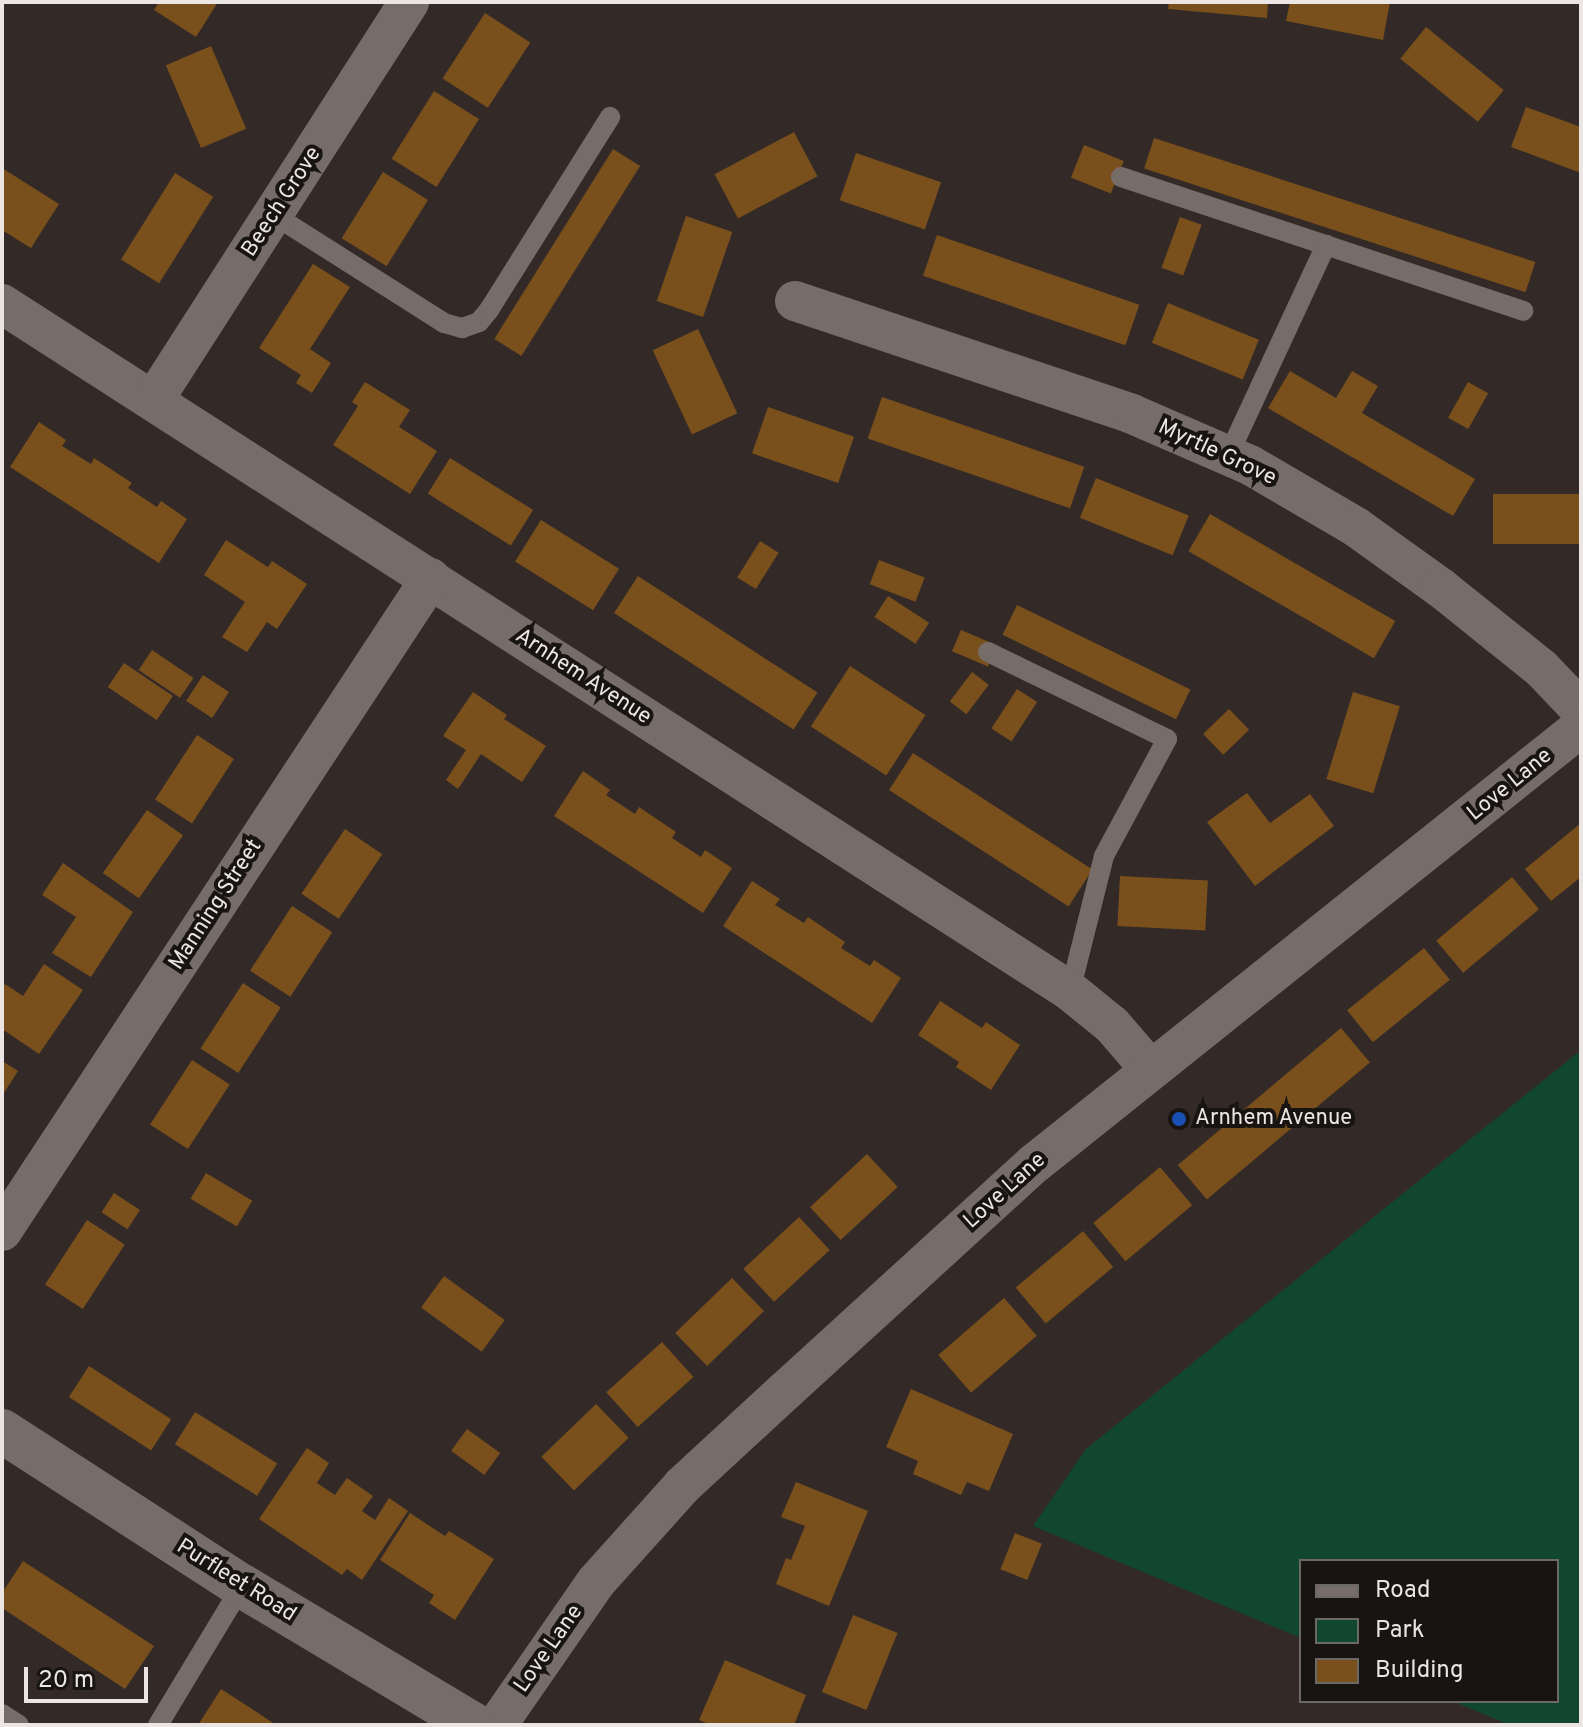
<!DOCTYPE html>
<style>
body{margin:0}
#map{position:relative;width:1583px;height:1727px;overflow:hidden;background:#332a27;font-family:Overpass,sans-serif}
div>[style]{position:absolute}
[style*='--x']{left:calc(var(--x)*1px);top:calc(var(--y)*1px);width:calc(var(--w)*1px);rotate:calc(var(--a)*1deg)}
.green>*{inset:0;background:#11472c}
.building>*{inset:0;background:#794f1c;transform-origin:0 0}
.lane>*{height:20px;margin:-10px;padding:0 10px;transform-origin:10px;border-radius:10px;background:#766d69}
.street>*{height:40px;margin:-20px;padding:0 20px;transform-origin:20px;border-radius:20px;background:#766d69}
.secondary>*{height:44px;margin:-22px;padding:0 22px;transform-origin:22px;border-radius:22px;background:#766d69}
.dots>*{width:22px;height:22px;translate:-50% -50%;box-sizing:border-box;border:4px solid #181412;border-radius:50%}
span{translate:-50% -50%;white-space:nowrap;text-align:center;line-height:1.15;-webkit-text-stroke:8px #181412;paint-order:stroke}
.street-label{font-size:22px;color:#ebe6e4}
.poi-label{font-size:22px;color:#ebe6e4}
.left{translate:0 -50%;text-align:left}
.frame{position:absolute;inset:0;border:4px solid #ebe6e4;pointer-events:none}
.legend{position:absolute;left:1299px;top:1559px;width:260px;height:144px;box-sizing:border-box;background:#181412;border:2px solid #6c6866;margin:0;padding:10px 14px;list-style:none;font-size:24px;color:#ebe6e4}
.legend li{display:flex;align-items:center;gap:16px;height:40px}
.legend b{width:40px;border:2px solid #6c6866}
.scale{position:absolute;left:24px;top:1667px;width:124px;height:36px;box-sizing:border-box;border:4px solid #ebe6e4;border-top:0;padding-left:10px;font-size:24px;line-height:28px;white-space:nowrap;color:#ebe6e4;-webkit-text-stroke:6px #181412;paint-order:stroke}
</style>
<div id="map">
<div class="green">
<div style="clip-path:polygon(1581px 1050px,1581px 1725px,1510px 1725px,1452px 1701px,1557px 1701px,1557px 1561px,1301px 1561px,1301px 1638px,1033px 1526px,1086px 1449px)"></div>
</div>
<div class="building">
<div style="clip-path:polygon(159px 2px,218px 2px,196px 37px,154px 10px)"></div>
<div style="clip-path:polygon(1169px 2px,1268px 2px,1267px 18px,1168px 9px)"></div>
<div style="clip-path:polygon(1290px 2px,1390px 2px,1383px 40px,1286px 21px)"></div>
<div style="left:485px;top:13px;width:54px;height:78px;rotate:33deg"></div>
<div style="left:1426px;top:27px;width:100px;height:41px;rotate:39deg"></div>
<div style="left:211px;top:46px;width:90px;height:49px;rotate:67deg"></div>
<div style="left:434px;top:91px;width:53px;height:80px;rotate:32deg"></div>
<div style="clip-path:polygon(1526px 107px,1581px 127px,1581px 173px,1511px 147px)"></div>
<div style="left:794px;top:132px;width:50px;height:90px;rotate:62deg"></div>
<div style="left:1154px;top:138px;width:401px;height:32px;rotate:18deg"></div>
<div style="left:1084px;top:145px;width:43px;height:35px;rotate:22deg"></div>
<div style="left:613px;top:149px;width:32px;height:224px;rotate:32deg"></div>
<div style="left:856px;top:153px;width:90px;height:50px;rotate:19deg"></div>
<div style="clip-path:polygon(2px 168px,59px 204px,31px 248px,2px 230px)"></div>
<div style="left:383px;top:172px;width:53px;height:78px;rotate:32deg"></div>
<div style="left:175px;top:173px;width:45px;height:102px;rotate:32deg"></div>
<div style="left:686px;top:216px;width:49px;height:90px;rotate:19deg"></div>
<div style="left:1180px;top:217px;width:23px;height:54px;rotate:20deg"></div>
<div style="left:937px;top:235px;width:214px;height:43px;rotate:19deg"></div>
<div style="clip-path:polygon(313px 264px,350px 287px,310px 349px,331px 363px,312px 393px,296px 383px,301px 375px,259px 348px)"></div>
<div style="left:1168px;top:303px;width:98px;height:43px;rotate:22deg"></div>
<div style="left:698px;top:329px;width:93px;height:50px;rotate:65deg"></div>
<div style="clip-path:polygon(1290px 371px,1336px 398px,1352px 371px,1378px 386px,1362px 413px,1475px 479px,1453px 516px,1268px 408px)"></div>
<div style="clip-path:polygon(365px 382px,410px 410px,399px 427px,437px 451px,410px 494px,333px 445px,358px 406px,352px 402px)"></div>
<div style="left:1468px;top:382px;width:23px;height:41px;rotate:29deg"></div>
<div style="left:882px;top:397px;width:214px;height:44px;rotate:19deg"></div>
<div style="left:768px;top:407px;width:91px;height:49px;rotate:19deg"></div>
<div style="clip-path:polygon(39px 422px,66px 440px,62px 446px,91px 464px,94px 458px,132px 483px,128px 488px,157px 507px,161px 501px,187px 519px,159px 563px,10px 467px)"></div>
<div style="left:450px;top:458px;width:98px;height:42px;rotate:32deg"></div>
<div style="left:1096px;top:478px;width:100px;height:43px;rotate:22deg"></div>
<div style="left:1581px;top:494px;width:50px;height:88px;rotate:90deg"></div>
<div style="left:1210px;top:514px;width:214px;height:43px;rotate:30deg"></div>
<div style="left:541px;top:520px;width:92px;height:49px;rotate:32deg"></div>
<div style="clip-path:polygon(226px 540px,268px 567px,272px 561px,307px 584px,277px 629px,267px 622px,247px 652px,222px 637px,245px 602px,204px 575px)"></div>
<div style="left:760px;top:541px;width:22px;height:43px;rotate:32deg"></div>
<div style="left:879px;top:560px;width:49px;height:26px;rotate:21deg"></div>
<div style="left:638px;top:576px;width:214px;height:44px;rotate:33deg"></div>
<div style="left:888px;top:596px;width:49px;height:25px;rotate:33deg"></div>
<div style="left:1017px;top:605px;width:193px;height:33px;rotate:26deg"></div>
<div style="left:961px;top:630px;width:39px;height:23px;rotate:23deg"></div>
<div style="left:152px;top:650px;width:50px;height:24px;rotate:34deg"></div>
<div style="left:124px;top:663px;width:59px;height:29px;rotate:34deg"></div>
<div style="left:850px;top:666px;width:90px;height:72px;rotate:33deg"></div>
<div style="left:972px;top:672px;width:21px;height:37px;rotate:37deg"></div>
<div style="left:203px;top:675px;width:31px;height:31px;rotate:33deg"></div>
<div style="left:1017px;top:689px;width:24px;height:47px;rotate:33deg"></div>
<div style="clip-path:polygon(473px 692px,507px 715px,504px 719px,546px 746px,522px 782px,481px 754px,458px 789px,446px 780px,466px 750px,443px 736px)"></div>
<div style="left:1353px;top:692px;width:49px;height:91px;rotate:17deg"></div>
<div style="left:1229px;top:709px;width:29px;height:36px;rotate:46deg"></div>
<div style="left:197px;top:735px;width:44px;height:77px;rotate:33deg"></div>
<div style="left:913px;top:753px;width:214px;height:44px;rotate:33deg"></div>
<div style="clip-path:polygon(583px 771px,610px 790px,606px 795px,635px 814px,639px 807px,676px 832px,672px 838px,701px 857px,705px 850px,732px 868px,703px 913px,554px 816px)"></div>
<div style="clip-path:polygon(1247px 793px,1270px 823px,1310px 794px,1334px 826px,1255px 886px,1207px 822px)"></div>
<div style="left:147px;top:810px;width:44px;height:77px;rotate:35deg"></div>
<div style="clip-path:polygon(1581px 823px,1581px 877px,1551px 901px,1525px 869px)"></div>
<div style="left:345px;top:829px;width:45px;height:78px;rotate:34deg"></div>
<div style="clip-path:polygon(63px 863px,133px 912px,91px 977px,52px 953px,76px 917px,42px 895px)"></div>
<div style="left:1120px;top:876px;width:88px;height:50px;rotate:3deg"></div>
<div style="left:1512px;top:877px;width:42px;height:99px;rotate:50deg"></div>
<div style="clip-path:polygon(752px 881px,780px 899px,775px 905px,804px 923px,808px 917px,845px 942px,841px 948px,870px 966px,874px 960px,901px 978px,872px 1023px,723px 926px)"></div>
<div style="left:292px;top:906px;width:48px;height:77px;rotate:33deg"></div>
<div style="left:1424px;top:948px;width:41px;height:99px;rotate:51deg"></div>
<div style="clip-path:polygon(44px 964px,83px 990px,39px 1054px,2px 1029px,2px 989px,5px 984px,23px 996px)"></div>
<div style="left:243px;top:983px;width:45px;height:78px;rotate:33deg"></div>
<div style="clip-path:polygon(940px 1001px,982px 1028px,986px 1022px,1020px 1045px,991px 1090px,956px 1067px,959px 1062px,918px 1035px)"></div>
<div style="left:1341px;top:1028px;width:45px;height:213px;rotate:50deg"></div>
<div style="left:192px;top:1060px;width:45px;height:77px;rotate:33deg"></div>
<div style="clip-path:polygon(2px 1061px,18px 1071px,2px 1096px)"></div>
<div style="left:867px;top:1154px;width:45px;height:78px;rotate:47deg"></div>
<div style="left:1160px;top:1167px;width:50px;height:87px;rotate:50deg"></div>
<div style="left:206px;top:1173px;width:54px;height:30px;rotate:31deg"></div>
<div style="left:114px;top:1193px;width:31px;height:23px;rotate:33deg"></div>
<div style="left:799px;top:1217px;width:45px;height:76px;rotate:47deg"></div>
<div style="left:87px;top:1220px;width:45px;height:77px;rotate:33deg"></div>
<div style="left:1083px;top:1231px;width:47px;height:88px;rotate:50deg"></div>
<div style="left:444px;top:1276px;width:75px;height:39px;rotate:36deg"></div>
<div style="left:732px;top:1278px;width:46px;height:79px;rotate:46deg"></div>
<div style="left:1004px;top:1298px;width:50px;height:87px;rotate:49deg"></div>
<div style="left:662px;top:1342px;width:47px;height:75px;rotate:48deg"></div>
<div style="left:89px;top:1366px;width:98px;height:37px;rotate:33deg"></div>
<div style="clip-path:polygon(911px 1389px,1013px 1434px,989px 1491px,967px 1482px,961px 1495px,913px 1474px,918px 1461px,886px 1447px)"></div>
<div style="left:596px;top:1404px;width:47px;height:76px;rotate:46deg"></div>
<div style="left:195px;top:1412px;width:97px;height:38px;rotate:32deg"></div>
<div style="left:467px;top:1429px;width:41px;height:27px;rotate:36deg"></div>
<div style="clip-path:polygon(307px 1448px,329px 1463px,317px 1483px,335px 1495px,347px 1478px,373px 1496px,362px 1511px,375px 1520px,389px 1498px,408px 1511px,362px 1580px,347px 1569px,342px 1575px,259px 1519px)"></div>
<div style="clip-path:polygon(796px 1482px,868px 1511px,829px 1606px,776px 1584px,786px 1558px,791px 1560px,805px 1526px,781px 1517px)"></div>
<div style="clip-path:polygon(410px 1513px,445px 1536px,449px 1531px,494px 1559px,455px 1620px,429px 1603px,434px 1595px,380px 1560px)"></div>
<div style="left:1015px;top:1533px;width:29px;height:39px;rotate:22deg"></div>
<div style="clip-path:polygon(23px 1561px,154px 1646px,125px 1689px,2px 1608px,2px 1593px)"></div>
<div style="left:853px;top:1615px;width:48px;height:83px;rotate:22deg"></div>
<div style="clip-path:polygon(725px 1660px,806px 1695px,794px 1725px,711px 1725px,699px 1720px)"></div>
<div style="clip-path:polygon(221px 1689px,249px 1707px,276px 1725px,198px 1725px)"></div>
</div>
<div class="lane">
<div style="--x:1121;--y:177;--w:424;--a:18.4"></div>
<div style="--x:274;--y:215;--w:201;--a:32.4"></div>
<div style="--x:444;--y:323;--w:19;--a:16"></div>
<div style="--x:462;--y:328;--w:18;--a:-19"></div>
<div style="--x:479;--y:322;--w:16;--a:-50"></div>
<div style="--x:489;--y:310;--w:228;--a:-57.9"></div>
<div style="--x:1228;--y:456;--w:233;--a:-65.1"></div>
<div style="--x:988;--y:652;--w:199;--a:25.9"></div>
<div style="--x:1167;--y:739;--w:133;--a:118.3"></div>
<div style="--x:1104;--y:856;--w:139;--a:104.1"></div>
<div style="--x:2;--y:1714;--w:20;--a:33"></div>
<div style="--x:158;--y:1725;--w:162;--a:-58.9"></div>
</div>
<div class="street">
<div style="--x:795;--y:301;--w:355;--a:18.5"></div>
<div style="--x:1132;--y:414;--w:129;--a:23.4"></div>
<div style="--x:1250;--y:465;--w:123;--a:30.3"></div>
<div style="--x:1356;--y:527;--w:105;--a:35.7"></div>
<div style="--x:1441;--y:588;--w:128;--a:38.7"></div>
<div style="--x:1541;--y:668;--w:58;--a:46.4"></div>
<div style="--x:2;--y:304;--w:1270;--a:32.75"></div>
<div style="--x:1070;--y:991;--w:54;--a:39"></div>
<div style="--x:1112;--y:1025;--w:57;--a:49.3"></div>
<div style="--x:153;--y:401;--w:474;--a:-57.3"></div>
<div style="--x:2;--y:1231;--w:781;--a:-56.7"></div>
<div style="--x:497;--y:1725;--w:174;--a:-55.3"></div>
<div style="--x:596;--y:1582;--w:129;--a:-48.1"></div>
<div style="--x:682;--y:1486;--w:140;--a:-42.7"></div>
<div style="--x:785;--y:1391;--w:338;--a:-42.4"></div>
<div style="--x:1035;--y:1163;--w:699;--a:-38.61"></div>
</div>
<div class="secondary">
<div style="--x:2;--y:1431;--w:286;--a:32.9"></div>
<div style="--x:242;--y:1586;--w:270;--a:30.9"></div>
</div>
<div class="dots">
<div style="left:1179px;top:1119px;background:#1a4fb4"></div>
</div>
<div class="street-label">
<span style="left:282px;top:202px;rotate:-57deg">Beech Grove</span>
<span style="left:1217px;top:453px;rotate:25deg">Myrtle Grove</span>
<span style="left:583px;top:677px;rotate:33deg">Arnhem Avenue</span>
<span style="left:1510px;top:785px;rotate:-39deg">Love Lane</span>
<span style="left:216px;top:905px;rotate:-57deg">Manning Street</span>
<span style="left:1005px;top:1191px;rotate:-42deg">Love Lane</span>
<span style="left:236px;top:1581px;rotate:32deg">Purfleet Road</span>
<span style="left:549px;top:1649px;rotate:-55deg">Love Lane</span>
</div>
<div class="poi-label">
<span class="left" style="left:1195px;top:1119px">Arnhem Avenue</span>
</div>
<div class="frame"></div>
<ul class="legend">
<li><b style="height:10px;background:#766d69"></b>Road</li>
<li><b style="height:22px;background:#11472c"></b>Park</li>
<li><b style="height:22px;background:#794f1c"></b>Building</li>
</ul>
<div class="scale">20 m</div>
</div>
